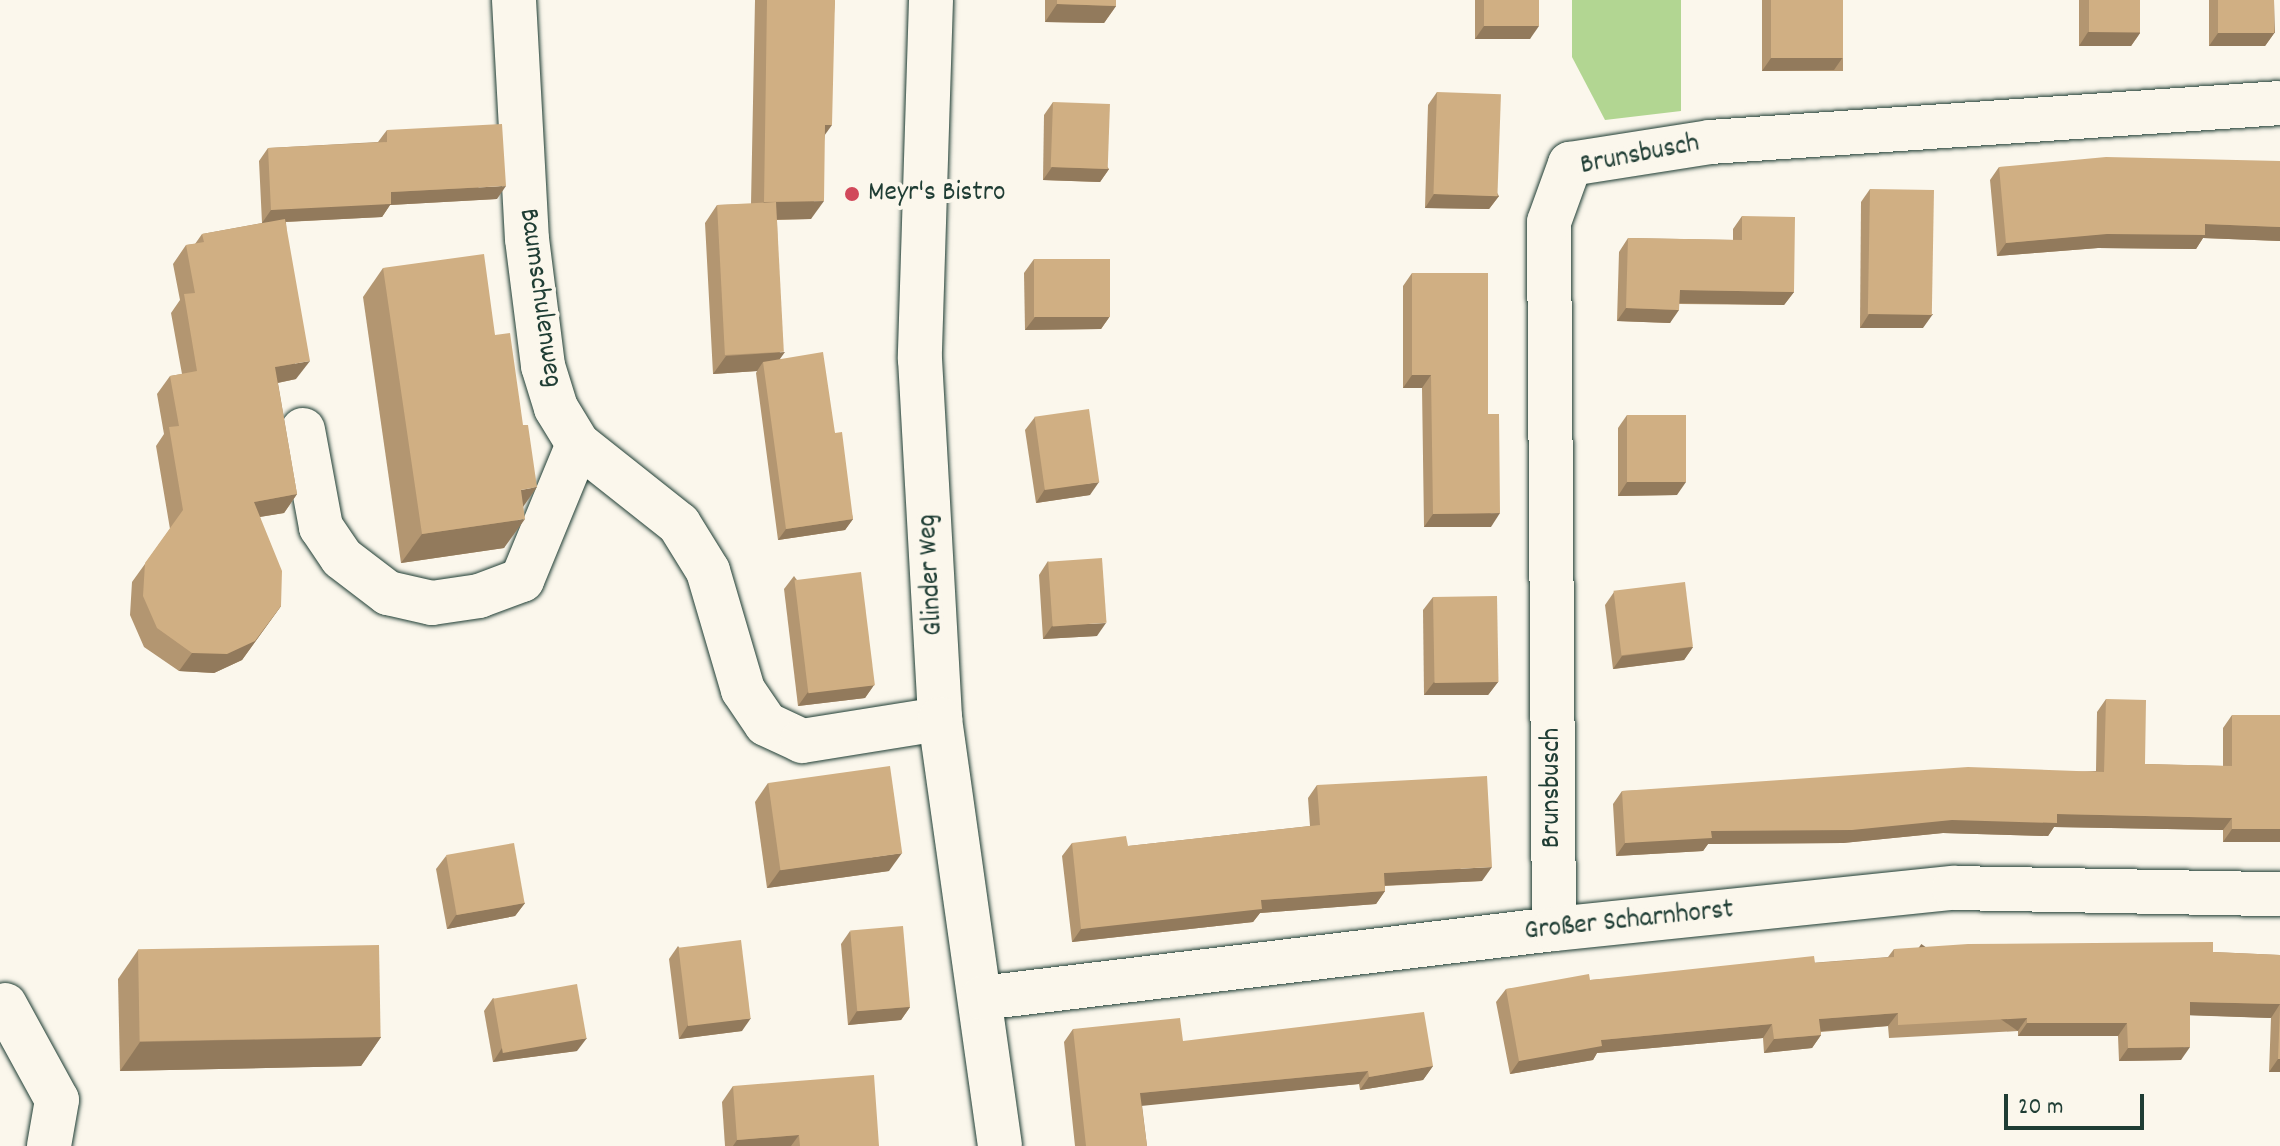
<!DOCTYPE html>
<meta charset="utf-8">
<style>
body{margin:0}
#map{position:relative;width:2280px;height:1146px;overflow:hidden;background:#fbf7ec;font-family:Dekko,sans-serif}
div>[style]{position:absolute}
[style*='--x']{left:calc(var(--x)*1px);top:calc(var(--y)*1px);width:calc(var(--w)*1px);rotate:calc(var(--a)*1deg)}
.green>*{inset:0;background:#b2d692}
.roads{filter:drop-shadow(0 0 2px #1f3d34) drop-shadow(0 0 2px #1f3d34)}
.minor>*{height:44px;margin:-22px;padding:0 22px;transform-origin:22px;border-radius:22px;background:#fbf7ec}
.wall>*{inset:0;background:#b39671;transform-origin:0 0}
.shaded-wall>*{inset:0;background:#927a5c;transform-origin:0 0}
.building>*{inset:0;background:#d0af83;transform-origin:0 0}
.dots>*{width:22px;height:22px;translate:-50% -50%;box-sizing:border-box;border:4px solid #fbf7ec;border-radius:50%}
span{translate:-50% -50%;white-space:nowrap;text-align:center;line-height:1.15;-webkit-text-stroke:8px #fbf7ec;paint-order:stroke}
.street-label{font-size:28px;color:#1f3d34}
.poi-label{font-size:28px;color:#1f3d34}
.left{translate:0 -50%;text-align:left}
.scale{position:absolute;left:2004px;top:1094px;width:140px;height:36px;box-sizing:border-box;border:4px solid #1f3d34;border-top:0;padding-left:10px;font-size:24px;line-height:28px;white-space:nowrap;color:#1f3d34;-webkit-text-stroke:6px #fbf7ec;paint-order:stroke}
</style>
<div id="map">
<div class="green">
<div style="clip-path:polygon(1572px 0,1681px 0,1681px 111px,1605px 120px,1572px 57px)"></div>
</div>
<div class="roads">
<div class="minor">
<div style="--x:514;--y:0;--w:239;--a:86.9"></div>
<div style="--x:527;--y:239;--w:128;--a:82.8"></div>
<div style="--x:543;--y:366;--w:44;--a:72.8"></div>
<div style="--x:556;--y:408;--w:42;--a:58.6"></div>
<div style="--x:578;--y:444;--w:129;--a:38.4"></div>
<div style="--x:679;--y:524;--w:55;--a:58.3"></div>
<div style="--x:708;--y:571;--w:124;--a:73.6"></div>
<div style="--x:743;--y:690;--w:41;--a:55.9"></div>
<div style="--x:766;--y:724;--w:40;--a:25"></div>
<div style="--x:802;--y:741;--w:140;--a:-9.1"></div>
<div style="--x:931;--y:0;--w:359;--a:91.8"></div>
<div style="--x:920;--y:359;--w:361;--a:86.8"></div>
<div style="--x:940;--y:719;--w:431;--a:82"></div>
<div style="--x:303;--y:430;--w:99;--a:79.5"></div>
<div style="--x:321;--y:527;--w:37;--a:56"></div>
<div style="--x:342;--y:558;--w:58;--a:37.3"></div>
<div style="--x:388;--y:593;--w:45;--a:12.8"></div>
<div style="--x:432;--y:603;--w:48;--a:-8.5"></div>
<div style="--x:479;--y:596;--w:46;--a:-20.4"></div>
<div style="--x:522;--y:580;--w:147;--a:-67.6"></div>
<div style="--x:1554;--y:929;--w:707;--a:-90.41"></div>
<div style="--x:1549;--y:222;--w:62;--a:-70.1"></div>
<div style="--x:1570;--y:164;--w:142;--a:-8.9"></div>
<div style="--x:1710;--y:142;--w:571;--a:-3.91"></div>
<div style="--x:982;--y:998;--w:576;--a:-6.88"></div>
<div style="--x:1554;--y:929;--w:402;--a:-5.9"></div>
<div style="--x:1954;--y:888;--w:326;--a:1.1"></div>
<div style="--x:5;--y:1005;--w:108;--a:61.3"></div>
<div style="--x:57;--y:1100;--w:47;--a:99.9"></div>
</div>
</div>
<div class="wall">
<div style="clip-path:polygon(755px 0,835px 0,825px 135px,811px 219px,777px 220px,780px 359px,835px 433px,853px 519px,845px 530px,778px 540px,756px 373px,757px 371px,713px 374px,705px 223px,717px 205px,751px 204px)"></div>
<div style="clip-path:polygon(1045px 0,1116px 0,1116px 6px,1104px 23px,1045px 22px)"></div>
<div style="clip-path:polygon(1475px 0,1539px 0,1530px 39px,1475px 39px)"></div>
<div style="left:1762px;top:0;width:81px;height:71px"></div>
<div style="clip-path:polygon(2079px 0,2140px 0,2140px 33px,2131px 46px,2079px 46px)"></div>
<div style="clip-path:polygon(2209px 0,2274px 0,2275px 32px,2265px 46px,2209px 46px)"></div>
<div style="clip-path:polygon(1437px 92px,1499px 196px,1489px 209px,1425px 208px,1428px 105px)"></div>
<div style="clip-path:polygon(1053px 102px,1109px 169px,1100px 182px,1043px 180px,1044px 115px)"></div>
<div style="clip-path:polygon(387px 130px,497px 199px,390px 205px,382px 217px,286px 222px,296px 379px,278px 383px,297px 494px,284px 513px,260px 517px,281px 606px,242px 660px,214px 673px,179px 671px,144px 647px,130px 615px,132px 582px,170px 529px,156px 446px,164px 434px,157px 394px,170px 376px,182px 374px,171px 313px,180px 300px,173px 264px,186px 245px,195px 244px,202px 234px,262px 223px,259px 161px,268px 148px,378px 142px)"></div>
<div style="clip-path:polygon(2280px 161px,2280px 241px,2203px 238px,2196px 249px,2098px 248px,1997px 256px,1990px 180px,1999px 167px)"></div>
<div style="clip-path:polygon(1870px 189px,1923px 328px,1860px 328px,1861px 202px)"></div>
<div style="clip-path:polygon(1742px 216px,1794px 292px,1784px 305px,1679px 304px,1670px 323px,1617px 321px,1619px 252px,1628px 238px,1733px 240px,1733px 229px)"></div>
<div style="clip-path:polygon(1034px 259px,1110px 316px,1101px 329px,1025px 330px,1024px 273px)"></div>
<div style="clip-path:polygon(383px 268px,495px 335px,523px 507px,504px 548px,401px 563px,363px 297px)"></div>
<div style="clip-path:polygon(1412px 273px,1488px 414px,1491px 527px,1424px 527px,1422px 388px,1403px 388px,1403px 286px)"></div>
<div style="clip-path:polygon(1627px 415px,1677px 495px,1618px 496px,1618px 428px)"></div>
<div style="clip-path:polygon(1035px 417px,1090px 495px,1036px 503px,1025px 430px)"></div>
<div style="clip-path:polygon(1048px 561px,1097px 636px,1043px 639px,1039px 575px)"></div>
<div style="clip-path:polygon(794px 576px,874px 685px,865px 698px,798px 706px,784px 589px)"></div>
<div style="clip-path:polygon(1614px 592px,1693px 647px,1684px 660px,1613px 669px,1605px 605px)"></div>
<div style="clip-path:polygon(1433px 597px,1498px 682px,1488px 695px,1424px 695px,1423px 610px)"></div>
<div style="clip-path:polygon(2106px 699px,2145px 764px,2223px 766px,2223px 728px,2232px 715px,2280px 842px,2223px 842px,2223px 830px,2054px 827px,2048px 836px,1943px 833px,1843px 843px,1708px 844px,1703px 851px,1616px 856px,1613px 804px,1622px 791px,2096px 771px,2097px 712px)"></div>
<div style="clip-path:polygon(768px 783px,889px 871px,767px 888px,755px 802px)"></div>
<div style="clip-path:polygon(1317px 785px,1482px 881px,1385px 886px,1385px 891px,1376px 904px,1260px 913px,1253px 922px,1072px 942px,1062px 856px,1072px 843px,1128px 846px,1310px 826px,1308px 798px)"></div>
<div style="clip-path:polygon(446px 856px,525px 903px,515px 916px,447px 929px,436px 869px)"></div>
<div style="clip-path:polygon(850px 931px,910px 1007px,901px 1020px,848px 1025px,841px 944px)"></div>
<div style="clip-path:polygon(678px 946px,742px 1031px,679px 1039px,669px 959px)"></div>
<div style="clip-path:polygon(1894px 949px,2213px 952px,2280px 955px,2280px 1072px,2269px 1072px,2271px 1018px,2190px 1015px,2181px 1060px,2119px 1061px,2118px 1036px,2018px 1036px,2018px 1031px,1889px 1038px,1888px 1026px,1821px 1032px,1821px 1035px,1812px 1048px,1764px 1053px,1763px 1038px,1597px 1053px,1593px 1060px,1510px 1074px,1496px 1002px,1506px 989px,1590px 980px,1888px 957px)"></div>
<div style="clip-path:polygon(138px 950px,381px 1037px,361px 1066px,120px 1071px,118px 979px)"></div>
<div style="clip-path:polygon(493px 998px,577px 1051px,493px 1062px,484px 1011px)"></div>
<div style="clip-path:polygon(1073px 1029px,1183px 1041px,1433px 1066px,1423px 1080px,1360px 1090px,1359px 1084px,1142px 1105px,1147px 1146px,1075px 1146px,1064px 1042px)"></div>
<div style="clip-path:polygon(733px 1086px,879px 1146px,725px 1146px,722px 1102px)"></div>
</div>
<div class="shaded-wall">
<div style="clip-path:polygon(1057px 4px,1116px 6px,1104px 23px,1045px 22px)"></div>
<div style="clip-path:polygon(1484px 26px,1539px 26px,1530px 39px,1475px 39px)"></div>
<div style="clip-path:polygon(2088px 32px,2140px 33px,2131px 46px,2079px 46px)"></div>
<div style="clip-path:polygon(2275px 32px,2265px 46px,2209px 46px,2218px 33px)"></div>
<div style="clip-path:polygon(1843px 57px,1834px 70px,1762px 71px,1771px 58px)"></div>
<div style="clip-path:polygon(825px 125px,832px 125px,819px 143px)"></div>
<div style="clip-path:polygon(1052px 167px,1109px 169px,1100px 182px,1043px 180px)"></div>
<div style="clip-path:polygon(506px 186px,497px 199px,390px 205px,382px 217px,262px 223px,271px 210px,391px 192px)"></div>
<div style="clip-path:polygon(1434px 194px,1499px 196px,1489px 209px,1425px 208px)"></div>
<div style="clip-path:polygon(824px 201px,811px 219px,751px 220px,764px 202px)"></div>
<div style="clip-path:polygon(2205px 224px,2280px 227px,2280px 241px,2203px 238px,2196px 249px,2098px 248px,1997px 256px,2006px 243px)"></div>
<div style="clip-path:polygon(1680px 290px,1794px 292px,1784px 305px,1670px 303px)"></div>
<div style="clip-path:polygon(1626px 308px,1679px 310px,1670px 323px,1617px 321px)"></div>
<div style="clip-path:polygon(1869px 314px,1933px 314px,1923px 328px,1860px 328px)"></div>
<div style="clip-path:polygon(1110px 316px,1101px 329px,1025px 330px,1035px 317px)"></div>
<div style="clip-path:polygon(785px 352px,772px 370px,763px 362px,757px 371px,713px 374px,726px 356px)"></div>
<div style="clip-path:polygon(310px 361px,296px 379px,262px 386px,275px 367px)"></div>
<div style="clip-path:polygon(1412px 375px,1431px 375px,1422px 388px,1403px 388px)"></div>
<div style="clip-path:polygon(1099px 482px,1090px 495px,1036px 503px,1045px 489px)"></div>
<div style="clip-path:polygon(1627px 482px,1686px 482px,1677px 495px,1618px 496px)"></div>
<div style="clip-path:polygon(537px 487px,516px 517px,521px 490px)"></div>
<div style="clip-path:polygon(297px 494px,284px 513px,240px 520px,254px 502px)"></div>
<div style="clip-path:polygon(1500px 513px,1491px 527px,1424px 527px,1433px 514px)"></div>
<div style="clip-path:polygon(525px 519px,504px 548px,401px 563px,422px 534px)"></div>
<div style="clip-path:polygon(853px 519px,845px 530px,778px 540px,786px 529px)"></div>
<div style="clip-path:polygon(281px 606px,242px 660px,214px 673px,179px 671px,192px 653px)"></div>
<div style="clip-path:polygon(1106px 623px,1097px 636px,1043px 639px,1052px 626px)"></div>
<div style="clip-path:polygon(1693px 647px,1684px 660px,1613px 669px,1622px 656px)"></div>
<div style="clip-path:polygon(1434px 682px,1498px 682px,1488px 695px,1424px 695px)"></div>
<div style="clip-path:polygon(874px 685px,865px 698px,798px 706px,808px 692px)"></div>
<div style="clip-path:polygon(2057px 814px,2232px 818px,2223px 830px,2054px 827px,2048px 836px,1943px 833px,1843px 843px,1708px 844px,1703px 851px,1616px 856px,1625px 843px,1711px 831px)"></div>
<div style="clip-path:polygon(2232px 829px,2280px 829px,2280px 842px,2223px 842px)"></div>
<div style="clip-path:polygon(902px 853px,889px 871px,767px 888px,780px 870px)"></div>
<div style="clip-path:polygon(1492px 867px,1482px 881px,1375px 886px,1384px 873px)"></div>
<div style="clip-path:polygon(1385px 891px,1376px 904px,1260px 913px,1253px 922px,1072px 942px,1081px 929px,1261px 900px)"></div>
<div style="clip-path:polygon(525px 903px,515px 916px,447px 929px,456px 915px)"></div>
<div style="clip-path:polygon(2190px 1002px,2280px 1004px,2271px 1018px,2181px 1015px)"></div>
<div style="clip-path:polygon(910px 1007px,901px 1020px,848px 1025px,857px 1011px)"></div>
<div style="clip-path:polygon(1898px 1013px,1888px 1026px,1810px 1032px,1819px 1019px)"></div>
<div style="clip-path:polygon(751px 1018px,742px 1031px,679px 1039px,688px 1025px)"></div>
<div style="left:2027px;top:1018px;width:16px;height:129px;rotate:125deg"></div>
<div style="clip-path:polygon(2027px 1023px,2127px 1023px,2118px 1036px,2018px 1036px)"></div>
<div style="clip-path:polygon(1772px 1024px,1763px 1038px,1597px 1053px,1593px 1060px,1510px 1074px,1519px 1061px,1601px 1040px)"></div>
<div style="clip-path:polygon(1821px 1035px,1812px 1048px,1764px 1053px,1774px 1039px)"></div>
<div style="clip-path:polygon(381px 1037px,361px 1066px,120px 1071px,140px 1042px)"></div>
<div style="clip-path:polygon(587px 1038px,577px 1051px,493px 1062px,502px 1048px)"></div>
<div style="clip-path:polygon(2190px 1047px,2181px 1060px,2119px 1061px,2128px 1048px)"></div>
<div style="clip-path:polygon(2278px 1059px,2280px 1059px,2280px 1072px,2269px 1072px)"></div>
<div style="clip-path:polygon(1433px 1066px,1423px 1080px,1360px 1090px,1369px 1077px)"></div>
<div style="clip-path:polygon(1368px 1071px,1359px 1084px,1131px 1107px,1140px 1093px)"></div>
<div style="clip-path:polygon(799px 1135px,791px 1146px,733px 1146px,737px 1140px)"></div>
</div>
<div class="building">
<div style="clip-path:polygon(767px 0,835px 0,832px 125px,825px 125px,824px 201px,764px 202px)"></div>
<div style="clip-path:polygon(1057px 0,1116px 0,1116px 6px,1057px 4px)"></div>
<div style="left:1484px;top:0;width:55px;height:26px"></div>
<div style="left:1771px;top:0;width:72px;height:58px"></div>
<div style="left:2089px;top:0;width:51px;height:32px"></div>
<div style="left:2218px;top:0;width:56px;height:33px"></div>
<div style="left:1437px;top:92px;width:64px;height:102px;rotate:2deg"></div>
<div style="left:1053px;top:102px;width:57px;height:65px;rotate:2deg"></div>
<div style="clip-path:polygon(502px 124px,506px 186px,391px 192px,391px 204px,271px 210px,268px 148px,387px 142px,387px 130px)"></div>
<div style="clip-path:polygon(2106px 157px,2280px 161px,2280px 227px,2205px 224px,2205px 235px,2107px 234px,2006px 243px,1999px 167px)"></div>
<div style="left:1870px;top:189px;width:64px;height:125px;rotate:1deg"></div>
<div style="left:776px;top:202px;width:150px;height:59px;rotate:87deg"></div>
<div style="clip-path:polygon(1742px 216px,1795px 217px,1794px 292px,1680px 290px,1679px 310px,1626px 308px,1628px 238px,1742px 240px)"></div>
<div style="clip-path:polygon(285px 219px,310px 361px,275px 367px,297px 494px,254px 502px,282px 571px,281px 606px,255px 641px,227px 654px,192px 653px,157px 628px,143px 596px,145px 563px,183px 510px,169px 427px,179px 426px,170px 376px,197px 371px,184px 294px,195px 293px,186px 245px,204px 242px,202px 234px)"></div>
<div style="clip-path:polygon(484px 254px,495px 335px,510px 333px,523px 425px,528px 425px,537px 487px,521px 490px,525px 519px,422px 534px,383px 268px)"></div>
<div style="left:1034px;top:259px;width:76px;height:58px"></div>
<div style="clip-path:polygon(1412px 273px,1488px 273px,1488px 414px,1499px 414px,1500px 513px,1433px 514px,1431px 375px,1412px 375px)"></div>
<div style="clip-path:polygon(823px 352px,835px 433px,842px 432px,853px 519px,786px 529px,763px 362px)"></div>
<div style="left:1089px;top:409px;width:74px;height:55px;rotate:82deg"></div>
<div style="left:1627px;top:415px;width:59px;height:67px"></div>
<div style="left:1102px;top:558px;width:65px;height:54px;rotate:86deg"></div>
<div style="left:861px;top:572px;width:114px;height:67px;rotate:83deg"></div>
<div style="left:1685px;top:582px;width:65px;height:72px;rotate:83deg"></div>
<div style="left:1497px;top:596px;width:86px;height:64px;rotate:89deg"></div>
<div style="clip-path:polygon(2106px 699px,2146px 700px,2145px 764px,2232px 766px,2232px 715px,2280px 715px,2280px 829px,2232px 829px,2232px 818px,2057px 814px,2057px 823px,1952px 820px,1852px 830px,1711px 831px,1712px 838px,1625px 843px,1622px 791px,1968px 767px,2104px 772px)"></div>
<div style="left:890px;top:766px;width:88px;height:123px;rotate:82deg"></div>
<div style="clip-path:polygon(1487px 776px,1492px 867px,1384px 873px,1385px 891px,1261px 900px,1262px 909px,1081px 929px,1072px 843px,1126px 836px,1128px 846px,1320px 825px,1317px 785px)"></div>
<div style="left:514px;top:843px;width:61px;height:69px;rotate:80deg"></div>
<div style="left:903px;top:926px;width:81px;height:53px;rotate:85deg"></div>
<div style="left:741px;top:940px;width:79px;height:63px;rotate:83deg"></div>
<div style="clip-path:polygon(2213px 942px,2213px 952px,2280px 955px,2280px 1004px,2190px 1002px,2190px 1047px,2128px 1048px,2127px 1023px,2027px 1023px,2027px 1018px,1898px 1025px,1898px 1013px,1819px 1019px,1821px 1035px,1774px 1039px,1772px 1024px,1601px 1040px,1602px 1046px,1519px 1061px,1506px 989px,1589px 974px,1590px 980px,1814px 956px,1815px 963px,1894px 957px,1894px 949px,1968px 944px)"></div>
<div style="left:379px;top:945px;width:92px;height:241px;rotate:89deg"></div>
<div style="left:577px;top:984px;width:55px;height:85px;rotate:80deg"></div>
<div style="clip-path:polygon(2280px 1008px,2280px 1059px,2278px 1059px)"></div>
<div style="clip-path:polygon(1424px 1012px,1433px 1066px,1369px 1077px,1368px 1071px,1140px 1093px,1147px 1146px,1086px 1146px,1073px 1029px,1180px 1018px,1183px 1041px)"></div>
<div style="clip-path:polygon(874px 1075px,879px 1146px,800px 1146px,799px 1135px,737px 1140px,733px 1086px)"></div>
</div>
<div class="dots">
<div style="left:852px;top:194px;background:#d1495b"></div>
</div>
<div class="street-label">
<span style="left:1640px;top:156px;rotate:-11deg">Brunsbusch</span>
<span style="left:539px;top:298px;rotate:82deg">Baumschulenweg</span>
<span style="left:932px;top:575px;rotate:-93deg">Glinder Weg</span>
<span style="left:1553px;top:788px;rotate:-90deg">Brunsbusch</span>
<span style="left:1629px;top:922px;rotate:-6deg">Großer Scharnhorst</span>
</div>
<div class="poi-label">
<span class="left" style="left:868px;top:194px">Meyr's Bistro</span>
</div>
<div class="scale">20 m</div>
</div>
